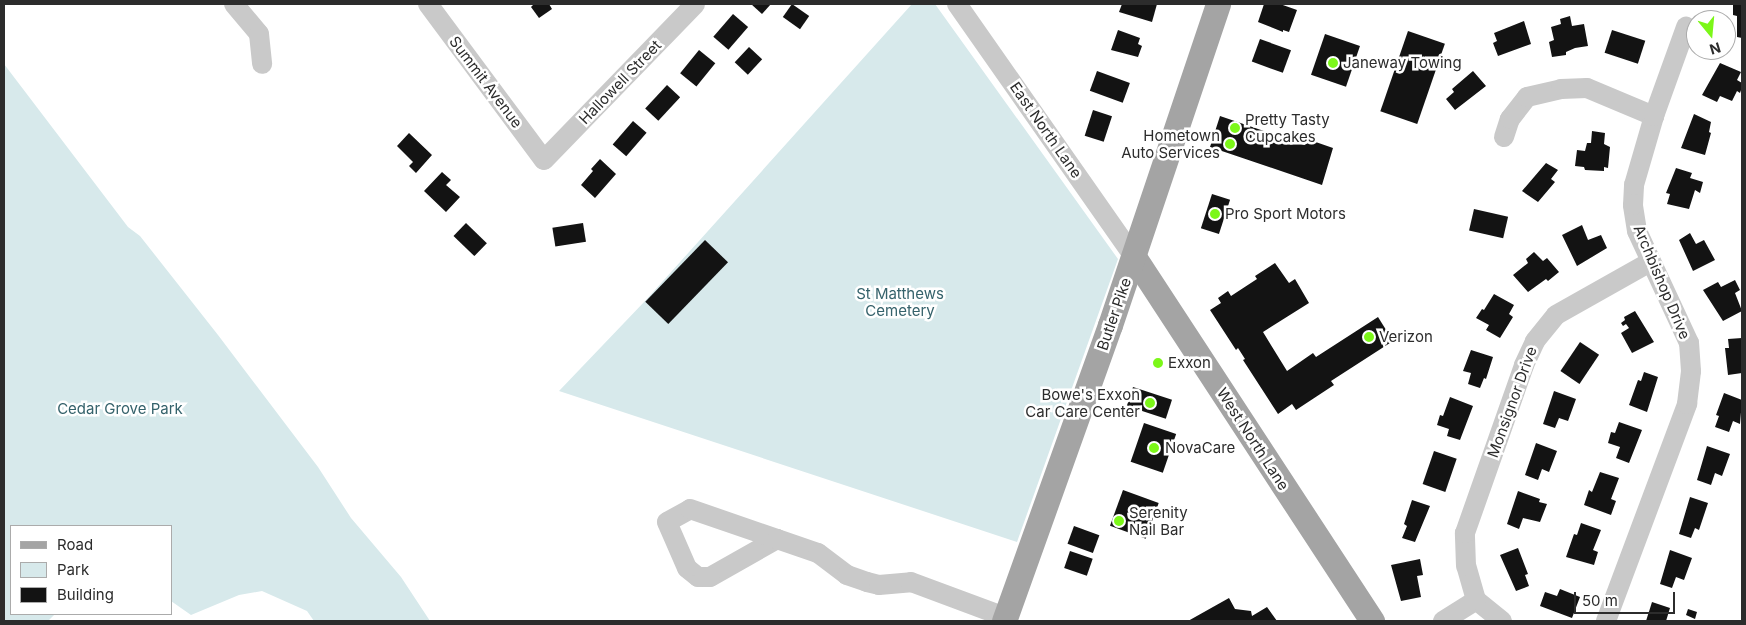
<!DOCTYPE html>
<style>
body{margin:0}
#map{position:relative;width:1746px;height:625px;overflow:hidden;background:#fff;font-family:Inter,sans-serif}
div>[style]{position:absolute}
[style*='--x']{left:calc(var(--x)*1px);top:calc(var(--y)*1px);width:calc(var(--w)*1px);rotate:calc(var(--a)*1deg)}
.green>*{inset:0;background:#d7e9eb}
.building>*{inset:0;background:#131313;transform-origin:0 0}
.minor>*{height:20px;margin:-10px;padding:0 10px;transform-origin:10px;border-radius:10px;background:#c9c9c9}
.major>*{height:25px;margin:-12.5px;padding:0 12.5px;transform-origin:12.5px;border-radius:12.5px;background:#a4a4a4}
.dots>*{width:14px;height:14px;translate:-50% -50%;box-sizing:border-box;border:2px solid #fff;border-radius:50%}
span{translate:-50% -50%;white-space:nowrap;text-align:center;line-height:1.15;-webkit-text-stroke:5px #fff;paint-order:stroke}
.poi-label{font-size:15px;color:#2c2c2c}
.left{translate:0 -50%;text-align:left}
.right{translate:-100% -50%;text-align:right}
.street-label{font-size:15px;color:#2c2c2c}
.park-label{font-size:15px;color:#35626b}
.frame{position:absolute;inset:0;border:5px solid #2c2c2c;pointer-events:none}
.legend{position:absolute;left:10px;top:525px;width:162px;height:90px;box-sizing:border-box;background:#fff;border:1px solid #ababab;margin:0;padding:6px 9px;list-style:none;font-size:15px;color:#2c2c2c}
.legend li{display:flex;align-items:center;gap:10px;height:25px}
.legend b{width:25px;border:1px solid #ababab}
.north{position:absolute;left:1686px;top:10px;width:50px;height:50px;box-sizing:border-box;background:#fff;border:1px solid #ababab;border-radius:50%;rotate:163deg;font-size:14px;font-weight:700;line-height:20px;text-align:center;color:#2c2c2c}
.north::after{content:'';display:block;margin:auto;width:18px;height:22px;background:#7cf719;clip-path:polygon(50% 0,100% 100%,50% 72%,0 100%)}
.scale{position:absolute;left:1574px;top:592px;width:101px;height:22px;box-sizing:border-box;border:2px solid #2c2c2c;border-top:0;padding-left:6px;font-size:15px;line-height:18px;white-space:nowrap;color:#2c2c2c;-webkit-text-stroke:4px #fff;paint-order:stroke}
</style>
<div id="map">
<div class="green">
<div style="clip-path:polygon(912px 4px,935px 4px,1118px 259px,1017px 542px,559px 391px,645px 301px)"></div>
<div style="clip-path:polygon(4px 64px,128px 227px,140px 236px,218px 335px,318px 467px,351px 518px,401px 577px,430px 621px,314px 621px,307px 611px,262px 591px,239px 595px,191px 615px,171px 601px,171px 526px,11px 526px,11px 614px,55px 614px,48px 621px,4px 621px)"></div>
</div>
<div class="building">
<div style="clip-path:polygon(534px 4px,549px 4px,552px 9px,539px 18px,531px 7px)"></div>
<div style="clip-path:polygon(751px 4px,771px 4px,762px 14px)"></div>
<div style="left:792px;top:4px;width:21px;height:16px;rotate:35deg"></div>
<div style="clip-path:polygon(1122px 4px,1157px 4px,1152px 22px,1119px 12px)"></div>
<div style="clip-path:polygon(1264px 4px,1280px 4px,1297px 10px,1289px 32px,1283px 30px,1283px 32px,1258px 22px)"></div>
<div style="clip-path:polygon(1733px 4px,1742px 4px,1742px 38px,1737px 37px,1737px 16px,1733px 15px)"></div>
<div style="left:733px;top:14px;width:20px;height:30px;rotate:41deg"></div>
<div style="clip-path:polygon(1570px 16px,1572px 26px,1584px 24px,1588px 46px,1575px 48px,1566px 52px,1566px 55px,1552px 57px,1549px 42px,1554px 40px,1551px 27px,1561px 24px,1560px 19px)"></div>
<div style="clip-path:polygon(1524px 21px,1531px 44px,1498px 56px,1493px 43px,1497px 41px,1494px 33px)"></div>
<div style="clip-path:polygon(1118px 30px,1140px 38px,1138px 44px,1142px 46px,1138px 57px,1111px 50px)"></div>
<div style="left:1612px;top:30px;width:35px;height:24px;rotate:18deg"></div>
<div style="left:1408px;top:31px;width:39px;height:85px;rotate:19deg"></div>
<div style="left:1325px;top:34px;width:37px;height:43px;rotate:19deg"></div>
<div style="left:1260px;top:39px;width:33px;height:24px;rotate:20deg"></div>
<div style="left:749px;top:47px;width:18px;height:21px;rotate:43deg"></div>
<div style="left:699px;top:50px;width:21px;height:30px;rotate:39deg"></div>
<div style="clip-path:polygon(1720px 63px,1741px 72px,1737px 80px,1742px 83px,1742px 87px,1740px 93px,1737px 91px,1732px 101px,1720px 96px,1717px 102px,1702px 95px)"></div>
<div style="left:1097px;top:71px;width:35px;height:21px;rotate:20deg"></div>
<div style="clip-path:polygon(1473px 71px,1486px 86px,1455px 110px,1446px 99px,1454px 92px,1452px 89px)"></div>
<div style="left:667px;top:85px;width:18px;height:32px;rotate:43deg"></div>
<div style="left:1093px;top:110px;width:20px;height:27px;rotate:18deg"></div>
<div style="clip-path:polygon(1694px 114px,1711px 122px,1709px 132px,1711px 133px,1705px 155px,1681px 148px)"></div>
<div style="clip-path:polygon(1220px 116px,1305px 145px,1307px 139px,1333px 148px,1322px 185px,1210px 147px)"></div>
<div style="left:633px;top:121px;width:18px;height:31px;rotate:41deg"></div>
<div style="clip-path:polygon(1592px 131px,1605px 133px,1604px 144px,1610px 147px,1608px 168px,1604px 167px,1604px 171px,1585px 170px,1584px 167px,1575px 166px,1577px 150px,1585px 151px,1587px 143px,1591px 143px)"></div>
<div style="clip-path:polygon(409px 133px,432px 155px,416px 173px,409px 166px,413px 162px,397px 146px)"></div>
<div style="clip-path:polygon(600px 159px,616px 174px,595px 198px,581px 185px,593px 171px,591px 169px)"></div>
<div style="clip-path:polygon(1546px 163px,1558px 170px,1551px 179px,1555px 182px,1538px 202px,1522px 191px)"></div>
<div style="clip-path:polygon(1676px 168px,1692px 173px,1690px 178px,1703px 182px,1700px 193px,1695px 190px,1689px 209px,1667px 204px,1670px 194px,1666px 193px)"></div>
<div style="clip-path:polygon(442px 172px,451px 180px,446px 185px,460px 197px,446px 212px,424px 191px)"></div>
<div style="left:1212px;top:194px;width:19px;height:36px;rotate:18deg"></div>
<div style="left:1474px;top:209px;width:35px;height:22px;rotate:13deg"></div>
<div style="left:466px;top:223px;width:29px;height:18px;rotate:44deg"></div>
<div style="left:583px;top:223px;width:19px;height:31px;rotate:81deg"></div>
<div style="clip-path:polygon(1582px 225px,1588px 240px,1601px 235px,1607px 248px,1577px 266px,1562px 235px)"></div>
<div style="clip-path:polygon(1690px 233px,1696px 244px,1704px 240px,1715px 260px,1693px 271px,1679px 240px)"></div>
<div style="left:705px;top:240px;width:32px;height:86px;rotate:44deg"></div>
<div style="clip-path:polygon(1534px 252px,1543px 261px,1547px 258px,1559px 272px,1548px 281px,1546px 279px,1528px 292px,1513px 275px,1528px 263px,1526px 259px)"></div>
<div style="clip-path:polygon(1275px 263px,1289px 283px,1295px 279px,1309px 303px,1263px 332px,1287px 371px,1313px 353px,1316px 357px,1378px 317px,1393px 341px,1331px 381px,1334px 385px,1296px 410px,1292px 404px,1278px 414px,1243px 360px,1245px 359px,1238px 348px,1236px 350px,1210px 310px,1221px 303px,1218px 298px,1228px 291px,1231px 296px,1257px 279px,1255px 276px)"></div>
<div style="clip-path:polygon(1735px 280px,1740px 290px,1735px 293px,1742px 311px,1723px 321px,1703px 290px,1718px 282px,1721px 287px)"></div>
<div style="clip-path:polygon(1494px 294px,1514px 305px,1509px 314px,1513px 317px,1500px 338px,1486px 330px,1489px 325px,1476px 318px,1482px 309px,1484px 310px)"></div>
<div style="clip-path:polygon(1635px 311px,1654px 342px,1632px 353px,1621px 333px,1629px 328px,1626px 324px,1623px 326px,1621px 323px,1625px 320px,1624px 317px)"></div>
<div style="clip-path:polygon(1742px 338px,1742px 373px,1728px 375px,1725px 348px,1729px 348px,1728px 339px)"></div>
<div style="left:1580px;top:342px;width:23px;height:35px;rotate:34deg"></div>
<div style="clip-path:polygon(1471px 350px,1493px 357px,1486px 379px,1484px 378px,1480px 388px,1468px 384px,1471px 373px,1463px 371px)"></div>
<div style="clip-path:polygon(1644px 372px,1658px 377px,1647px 412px,1629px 405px,1638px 380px,1641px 381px)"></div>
<div style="left:1133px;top:387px;width:41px;height:20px;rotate:18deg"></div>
<div style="clip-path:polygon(1554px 391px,1576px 399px,1568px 421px,1559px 418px,1555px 428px,1543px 424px)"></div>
<div style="clip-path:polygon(1724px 393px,1742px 400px,1740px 424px,1733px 421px,1729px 432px,1715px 427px,1719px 416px,1716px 415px)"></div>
<div style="clip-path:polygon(1450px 397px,1473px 406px,1460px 440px,1447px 436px,1449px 429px,1437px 425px,1440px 415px,1443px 416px)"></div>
<div style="clip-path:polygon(1619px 422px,1642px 430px,1629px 463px,1616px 458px,1620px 447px,1608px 443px,1611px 432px,1615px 433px)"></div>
<div style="left:1144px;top:423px;width:34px;height:41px;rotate:19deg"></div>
<div style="clip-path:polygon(1536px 443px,1557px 451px,1549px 472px,1542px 469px,1538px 480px,1525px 475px)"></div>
<div style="clip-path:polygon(1707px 446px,1730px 454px,1722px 476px,1715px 473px,1711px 485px,1697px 480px)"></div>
<div style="left:1434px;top:451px;width:24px;height:35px;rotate:19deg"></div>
<div style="clip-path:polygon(1600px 472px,1619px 478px,1611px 499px,1616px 501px,1611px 515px,1584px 505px,1589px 490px,1592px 492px)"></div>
<div style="left:1123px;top:490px;width:38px;height:38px;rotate:20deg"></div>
<div style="clip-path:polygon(1518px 491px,1540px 499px,1539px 502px,1547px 504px,1540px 522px,1523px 518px,1519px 529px,1507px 524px)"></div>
<div style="clip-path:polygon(1690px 497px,1708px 503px,1699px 530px,1695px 528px,1691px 538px,1679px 534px)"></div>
<div style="clip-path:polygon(1412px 500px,1430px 506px,1415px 542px,1402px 538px,1407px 526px,1404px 524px)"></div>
<div style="clip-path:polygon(1581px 523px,1601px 530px,1593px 550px,1598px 552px,1594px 565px,1566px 557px,1574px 534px,1577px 535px)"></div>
<div style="left:1074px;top:526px;width:27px;height:19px;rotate:20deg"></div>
<div style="clip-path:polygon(1518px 548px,1528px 574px,1525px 575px,1529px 586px,1516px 591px,1500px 555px)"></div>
<div style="clip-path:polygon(1670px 550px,1692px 558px,1684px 580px,1676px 577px,1672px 588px,1660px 584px)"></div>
<div style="left:1070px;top:551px;width:24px;height:18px;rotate:19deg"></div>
<div style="clip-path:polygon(1420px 559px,1423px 575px,1417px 576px,1421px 597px,1401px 601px,1391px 565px)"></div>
<div style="clip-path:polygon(1560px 589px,1580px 597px,1572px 618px,1540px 606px,1545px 592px,1557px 596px)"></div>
<div style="clip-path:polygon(1229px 598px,1235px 609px,1251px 611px,1252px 616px,1267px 607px,1277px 621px,1188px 621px)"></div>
<div style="clip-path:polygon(1652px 602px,1670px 608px,1666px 621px,1646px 621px)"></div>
<div style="clip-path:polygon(1688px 609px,1697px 612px,1695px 619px,1686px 615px)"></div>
</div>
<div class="minor">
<div style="--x:234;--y:4;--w:39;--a:50"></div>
<div style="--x:259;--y:34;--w:30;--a:84"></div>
<div style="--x:428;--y:4;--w:194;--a:53.4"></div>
<div style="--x:544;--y:160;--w:217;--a:-45.9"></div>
<div style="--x:957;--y:4;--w:309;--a:55"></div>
<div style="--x:1504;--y:137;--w:19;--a:-72"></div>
<div style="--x:1510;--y:119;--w:28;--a:-52"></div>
<div style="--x:1527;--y:97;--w:35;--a:-13"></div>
<div style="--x:1561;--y:89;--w:26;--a:-2"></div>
<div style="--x:1587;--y:88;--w:73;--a:22.7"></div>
<div style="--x:777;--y:539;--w:77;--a:150.4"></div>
<div style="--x:710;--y:577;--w:12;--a:180"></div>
<div style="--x:698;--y:577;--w:14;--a:-141"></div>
<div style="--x:687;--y:568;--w:50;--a:-113.5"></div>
<div style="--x:667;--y:522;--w:26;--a:-29"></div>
<div style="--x:690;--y:509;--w:92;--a:19"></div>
<div style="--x:777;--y:539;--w:43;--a:18.9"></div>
<div style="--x:818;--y:553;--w:36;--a:37"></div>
<div style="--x:847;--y:575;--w:21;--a:19"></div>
<div style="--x:867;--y:582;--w:12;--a:14"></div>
<div style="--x:879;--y:585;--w:32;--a:-5"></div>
<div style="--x:911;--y:582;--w:100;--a:20.4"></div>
<div style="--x:1443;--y:621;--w:39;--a:-32"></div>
<div style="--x:1502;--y:621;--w:33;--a:-141"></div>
<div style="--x:1476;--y:600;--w:35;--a:-106"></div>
<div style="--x:1466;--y:566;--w:33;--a:-92"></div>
<div style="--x:1465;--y:533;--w:178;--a:-70.6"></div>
<div style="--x:1524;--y:365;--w:26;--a:-65"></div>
<div style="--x:1535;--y:341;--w:33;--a:-51"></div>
<div style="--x:1556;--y:315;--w:108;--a:-29.4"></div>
<div style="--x:1606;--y:621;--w:232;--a:-69.5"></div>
<div style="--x:1687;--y:404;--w:33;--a:-83"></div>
<div style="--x:1691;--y:371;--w:28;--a:-94"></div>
<div style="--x:1689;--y:343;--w:123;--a:-114.9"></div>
<div style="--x:1637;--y:231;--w:26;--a:-99"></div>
<div style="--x:1633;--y:205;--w:20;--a:-87"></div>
<div style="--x:1634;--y:185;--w:72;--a:-73.8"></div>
<div style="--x:1654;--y:116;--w:95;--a:-70.2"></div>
</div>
<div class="major">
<div style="--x:1134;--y:257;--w:435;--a:56.8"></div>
<div style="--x:1004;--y:621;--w:314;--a:-70.3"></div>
<div style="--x:1110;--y:325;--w:339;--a:-71.4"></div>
</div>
<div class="dots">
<div style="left:1333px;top:63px;background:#7cf719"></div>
<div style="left:1235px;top:128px;background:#7cf719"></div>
<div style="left:1230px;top:144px;background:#7cf719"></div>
<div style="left:1215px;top:214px;background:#7cf719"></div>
<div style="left:1369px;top:337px;background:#7cf719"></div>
<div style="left:1158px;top:363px;background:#7cf719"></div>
<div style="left:1150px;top:403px;background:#7cf719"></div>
<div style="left:1154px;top:448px;background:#7cf719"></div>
<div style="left:1119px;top:521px;background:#7cf719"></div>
</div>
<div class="poi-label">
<span class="left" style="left:1343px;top:63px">Janeway Towing</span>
<span class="left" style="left:1245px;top:128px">Pretty Tasty<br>Cupcakes</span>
<span class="right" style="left:1220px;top:144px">Hometown<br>Auto Services</span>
<span class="left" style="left:1225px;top:214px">Pro Sport Motors</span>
<span class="left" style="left:1379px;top:337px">Verizon</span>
<span class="left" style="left:1168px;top:363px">Exxon</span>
<span class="right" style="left:1140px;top:403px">Bowe's Exxon<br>Car Care Center</span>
<span class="left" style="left:1165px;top:448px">NovaCare</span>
<span class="left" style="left:1129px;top:521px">Serenity<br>Nail Bar</span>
</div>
<div class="street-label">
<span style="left:486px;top:82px;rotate:53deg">Summit Avenue</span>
<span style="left:620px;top:82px;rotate:-46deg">Hallowell Street</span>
<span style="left:1046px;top:130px;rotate:55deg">East North Lane</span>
<span style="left:1662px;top:282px;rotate:67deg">Archbishop Drive</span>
<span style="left:1114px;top:314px;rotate:-71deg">Butler Pike</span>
<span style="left:1512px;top:402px;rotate:-70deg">Monsignor Drive</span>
<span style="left:1253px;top:439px;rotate:57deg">West North Lane</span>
</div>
<div class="park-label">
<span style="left:900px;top:302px">St Matthews<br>Cemetery</span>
<span style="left:120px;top:409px">Cedar Grove Park</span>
</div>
<div class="frame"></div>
<ul class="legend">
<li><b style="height:6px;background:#a4a4a4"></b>Road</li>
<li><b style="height:14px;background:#d7e9eb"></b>Park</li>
<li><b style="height:14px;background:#131313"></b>Building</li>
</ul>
<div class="north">N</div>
<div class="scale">50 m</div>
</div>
